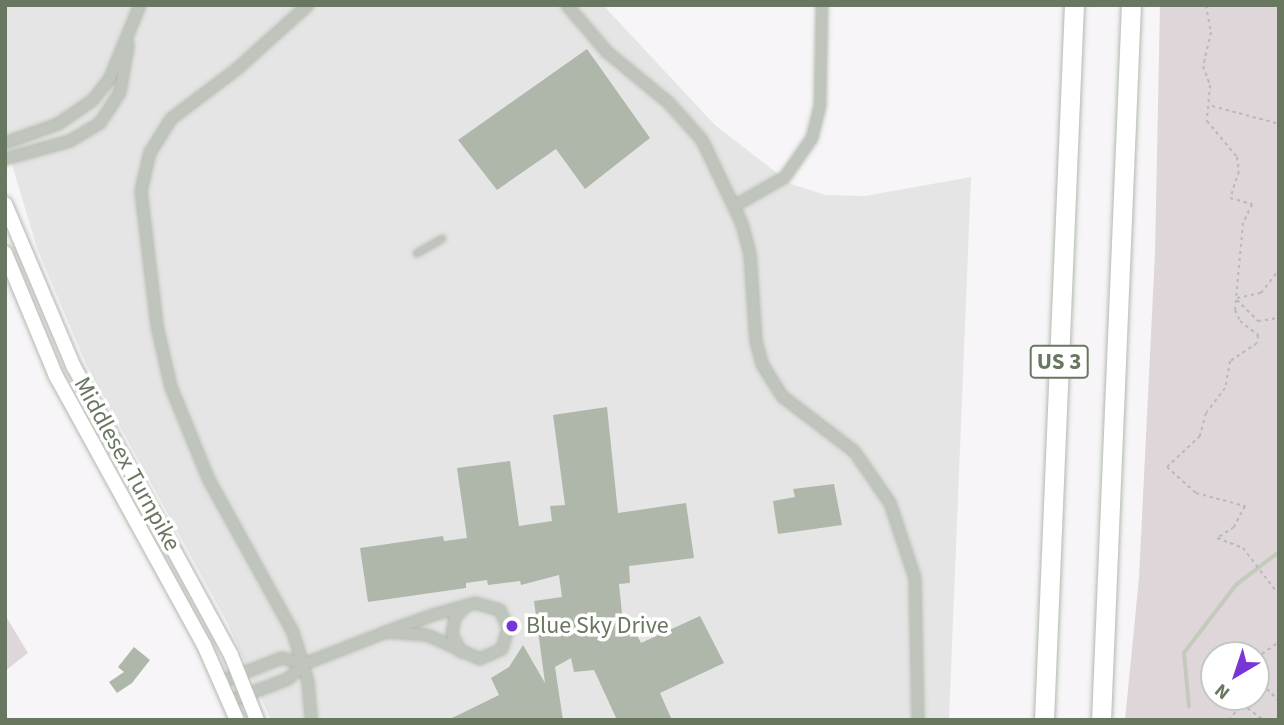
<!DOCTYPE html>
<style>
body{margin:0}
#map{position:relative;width:1284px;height:725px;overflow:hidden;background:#f7f5f7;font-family:"Source Sans 3",sans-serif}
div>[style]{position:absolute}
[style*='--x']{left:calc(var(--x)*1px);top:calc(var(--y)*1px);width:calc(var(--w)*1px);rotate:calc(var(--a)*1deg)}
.built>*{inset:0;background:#e6e5e5}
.green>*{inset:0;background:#ded6d8}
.stream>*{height:3.5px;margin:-1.75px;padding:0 1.75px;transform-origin:1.75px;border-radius:1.75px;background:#c4cbbd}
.building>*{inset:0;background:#afb7ab}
.path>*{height:2px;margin-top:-1px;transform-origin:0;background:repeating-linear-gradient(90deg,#b7bbb5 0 3.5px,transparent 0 7px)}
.roads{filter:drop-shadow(0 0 2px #b2b9af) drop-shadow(0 0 2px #b2b9af)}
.service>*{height:5px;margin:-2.5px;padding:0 2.5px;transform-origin:2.5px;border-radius:2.5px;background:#bfc4bc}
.minor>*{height:10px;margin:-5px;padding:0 5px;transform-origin:5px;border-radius:5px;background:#bfc4bc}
.secondary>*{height:14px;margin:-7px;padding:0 7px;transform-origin:7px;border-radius:7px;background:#fff}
.motorway>*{height:19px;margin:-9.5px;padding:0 9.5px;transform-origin:9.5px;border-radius:9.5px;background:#fff}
.dots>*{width:19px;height:19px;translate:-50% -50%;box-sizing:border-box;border:4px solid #fff;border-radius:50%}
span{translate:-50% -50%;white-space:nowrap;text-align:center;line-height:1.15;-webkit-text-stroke:7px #fff;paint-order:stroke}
.shield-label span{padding:2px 5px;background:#fff;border:2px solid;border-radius:5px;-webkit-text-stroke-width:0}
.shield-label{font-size:23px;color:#687860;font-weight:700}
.street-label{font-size:24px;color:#687860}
.poi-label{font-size:24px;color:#687860}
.left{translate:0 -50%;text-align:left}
.frame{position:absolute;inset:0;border:7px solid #687860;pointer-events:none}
.north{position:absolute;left:1200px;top:641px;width:70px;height:70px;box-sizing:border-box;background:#fff;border:2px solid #c3c9bf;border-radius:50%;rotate:219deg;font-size:19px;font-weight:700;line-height:28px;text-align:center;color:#687860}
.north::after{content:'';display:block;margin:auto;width:24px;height:32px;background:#7936d6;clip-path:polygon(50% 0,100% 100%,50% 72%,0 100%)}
</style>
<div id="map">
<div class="built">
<div style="clip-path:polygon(5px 5px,603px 5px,715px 125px,791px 184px,826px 195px,865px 196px,971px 177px,949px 720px,271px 720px,228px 624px,86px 364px,37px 248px,5px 141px)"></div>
</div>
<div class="green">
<div style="clip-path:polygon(evenodd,1160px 5px,1279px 5px,1279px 720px,1125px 720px,1139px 578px,1155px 253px,1160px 5px,1214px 655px,1256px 655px,1256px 697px,1214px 697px,1214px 655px)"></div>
<div style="clip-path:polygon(5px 615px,28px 653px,5px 671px)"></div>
</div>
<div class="stream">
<div style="--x:1189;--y:707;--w:54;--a:-95.3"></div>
<div style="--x:1184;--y:653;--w:86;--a:-52.6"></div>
<div style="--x:1236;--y:585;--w:54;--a:-37.5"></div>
</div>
<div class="building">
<div style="clip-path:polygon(587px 49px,650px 138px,585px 189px,556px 149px,497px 190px,458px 140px)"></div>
<div style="clip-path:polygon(607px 407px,618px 513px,686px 503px,694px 558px,629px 566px,630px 583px,619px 584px,624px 633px,634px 629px,641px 643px,700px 616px,724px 663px,660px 693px,672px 720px,617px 720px,594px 670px,574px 672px,571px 658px,555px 667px,563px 720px,448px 720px,499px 695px,491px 678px,509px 667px,523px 645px,545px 683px,534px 601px,562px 597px,559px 575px,521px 585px,520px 581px,488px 585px,487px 580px,466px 583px,466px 588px,368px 602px,360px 548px,443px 536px,444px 541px,467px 538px,457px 468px,510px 461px,519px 526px,552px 521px,550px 506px,565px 505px,553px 415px)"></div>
<div style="clip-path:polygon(834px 484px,842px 525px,778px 534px,773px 501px,795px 497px,793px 489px)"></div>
<div style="clip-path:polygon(134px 647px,150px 660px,132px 683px,117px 693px,109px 682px,124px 672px,118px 667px)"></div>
</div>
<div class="path">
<div style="--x:1206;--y:5;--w:27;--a:80"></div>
<div style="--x:1211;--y:32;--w:35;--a:103"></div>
<div style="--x:1203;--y:66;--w:20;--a:70"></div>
<div style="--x:1210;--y:85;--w:36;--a:95"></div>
<div style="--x:1207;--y:121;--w:47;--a:50.2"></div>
<div style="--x:1237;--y:157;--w:14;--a:82"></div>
<div style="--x:1239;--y:171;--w:28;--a:108"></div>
<div style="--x:1230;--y:198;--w:23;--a:15"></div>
<div style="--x:1252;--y:204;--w:21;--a:115"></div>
<div style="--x:1243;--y:223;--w:87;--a:95.3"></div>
<div style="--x:1235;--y:310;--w:12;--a:66"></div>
<div style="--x:1240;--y:321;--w:23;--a:38"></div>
<div style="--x:1258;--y:335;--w:8;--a:97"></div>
<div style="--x:1257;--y:343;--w:32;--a:146"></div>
<div style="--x:1230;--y:361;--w:27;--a:100"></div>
<div style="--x:1225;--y:388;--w:31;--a:127"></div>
<div style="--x:1206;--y:413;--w:24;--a:105"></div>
<div style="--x:1200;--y:436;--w:45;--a:136.8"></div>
<div style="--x:1167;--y:467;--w:39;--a:42"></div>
<div style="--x:1196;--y:493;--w:51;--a:14.9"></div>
<div style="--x:1245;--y:506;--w:24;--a:118"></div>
<div style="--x:1234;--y:527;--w:20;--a:147"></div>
<div style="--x:1217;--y:538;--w:28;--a:21"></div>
<div style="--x:1243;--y:548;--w:59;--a:52.5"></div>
<div style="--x:1212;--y:106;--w:69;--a:15"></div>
<div style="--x:1237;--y:298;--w:25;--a:-12"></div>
<div style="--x:1261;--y:293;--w:29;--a:-52"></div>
<div style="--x:1237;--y:300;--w:30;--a:45"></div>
<div style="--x:1258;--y:321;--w:21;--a:-8"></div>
<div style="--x:1279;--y:413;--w:6;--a:90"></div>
<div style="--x:1256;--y:658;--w:28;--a:-35"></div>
<div style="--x:1256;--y:691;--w:11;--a:-10"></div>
<div style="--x:1267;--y:689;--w:17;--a:45"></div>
<div style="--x:1229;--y:720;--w:21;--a:-51"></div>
<div style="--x:1242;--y:704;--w:26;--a:37"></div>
</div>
<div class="roads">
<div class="service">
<div style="--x:416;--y:253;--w:30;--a:-30"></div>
</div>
<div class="minor">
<div style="--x:308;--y:5;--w:96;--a:138"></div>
<div style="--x:237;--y:69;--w:83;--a:142.9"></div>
<div style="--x:171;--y:119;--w:39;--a:122"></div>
<div style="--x:150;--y:152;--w:40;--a:103"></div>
<div style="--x:141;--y:191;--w:136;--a:83.2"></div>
<div style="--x:157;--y:326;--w:63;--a:77.1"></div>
<div style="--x:171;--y:387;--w:100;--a:67.8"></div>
<div style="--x:209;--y:480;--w:174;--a:61.1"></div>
<div style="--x:293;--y:632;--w:52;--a:73.3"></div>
<div style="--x:308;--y:682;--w:38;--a:85"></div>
<div style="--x:567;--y:5;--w:62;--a:49.6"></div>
<div style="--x:607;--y:52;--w:80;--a:39.4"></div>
<div style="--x:669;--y:103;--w:50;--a:48.3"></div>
<div style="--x:702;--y:140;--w:93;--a:64.5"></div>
<div style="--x:742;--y:224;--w:31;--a:75"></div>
<div style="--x:750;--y:254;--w:87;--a:86.1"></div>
<div style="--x:756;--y:341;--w:24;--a:75"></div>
<div style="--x:762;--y:364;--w:39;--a:58"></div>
<div style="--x:783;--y:397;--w:89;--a:37.3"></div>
<div style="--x:854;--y:451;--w:63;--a:55.3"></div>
<div style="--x:890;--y:503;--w:79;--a:71.6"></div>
<div style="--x:915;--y:578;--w:142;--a:88.8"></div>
<div style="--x:5;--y:143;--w:56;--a:-19.7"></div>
<div style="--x:58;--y:124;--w:42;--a:-34.4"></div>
<div style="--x:93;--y:100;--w:28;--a:-52"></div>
<div style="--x:110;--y:78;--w:79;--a:-67.7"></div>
<div style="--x:5;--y:159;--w:67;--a:-15.5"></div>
<div style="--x:70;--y:141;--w:35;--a:-31"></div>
<div style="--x:100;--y:123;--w:37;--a:-57"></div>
<div style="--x:120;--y:92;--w:48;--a:-80.3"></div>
<div style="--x:736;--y:205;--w:56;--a:-29.7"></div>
<div style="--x:785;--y:177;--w:47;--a:-55.3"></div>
<div style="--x:812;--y:138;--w:33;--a:-76"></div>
<div style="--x:820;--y:106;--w:101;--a:-88.9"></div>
<div style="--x:461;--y:652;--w:20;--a:-117"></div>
<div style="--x:452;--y:634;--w:17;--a:-80"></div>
<div style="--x:455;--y:617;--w:14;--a:-45"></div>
<div style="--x:223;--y:681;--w:63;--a:-21.3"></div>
<div style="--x:282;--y:658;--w:23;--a:15"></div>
<div style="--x:230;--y:701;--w:62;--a:-20.8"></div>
<div style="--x:288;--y:679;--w:22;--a:-43"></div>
<div style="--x:304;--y:664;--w:88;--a:-21.3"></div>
<div style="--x:386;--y:632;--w:50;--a:-19.9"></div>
<div style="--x:433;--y:615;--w:44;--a:-15.9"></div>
<div style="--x:475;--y:603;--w:26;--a:16"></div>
<div style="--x:500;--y:610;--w:20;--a:66"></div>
<div style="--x:508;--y:628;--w:22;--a:106"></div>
<div style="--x:502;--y:649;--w:24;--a:156"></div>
<div style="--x:480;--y:659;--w:58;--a:-155.6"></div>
<div style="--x:427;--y:635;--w:41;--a:-175.8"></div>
</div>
<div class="secondary">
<div style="--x:5;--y:204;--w:177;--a:67.1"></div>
<div style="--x:74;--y:367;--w:328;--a:61.4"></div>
<div style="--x:231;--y:655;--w:70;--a:68.2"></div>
<div style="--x:5;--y:253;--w:133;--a:67.5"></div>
<div style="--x:56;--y:376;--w:307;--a:61.2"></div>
<div style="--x:204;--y:645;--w:82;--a:66.3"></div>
</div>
<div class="motorway">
<div style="--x:1044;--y:720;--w:716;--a:-87.6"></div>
<div style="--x:1101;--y:720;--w:716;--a:-87.6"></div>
</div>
</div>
<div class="dots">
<div style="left:512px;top:626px;background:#7936d6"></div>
</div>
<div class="shield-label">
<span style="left:1059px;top:362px">US 3</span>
</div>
<div class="street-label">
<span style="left:127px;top:464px;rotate:61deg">Middlesex Turnpike</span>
</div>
<div class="poi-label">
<span class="left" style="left:526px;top:626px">Blue Sky Drive</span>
</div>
<div class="frame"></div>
<div class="north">N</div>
</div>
